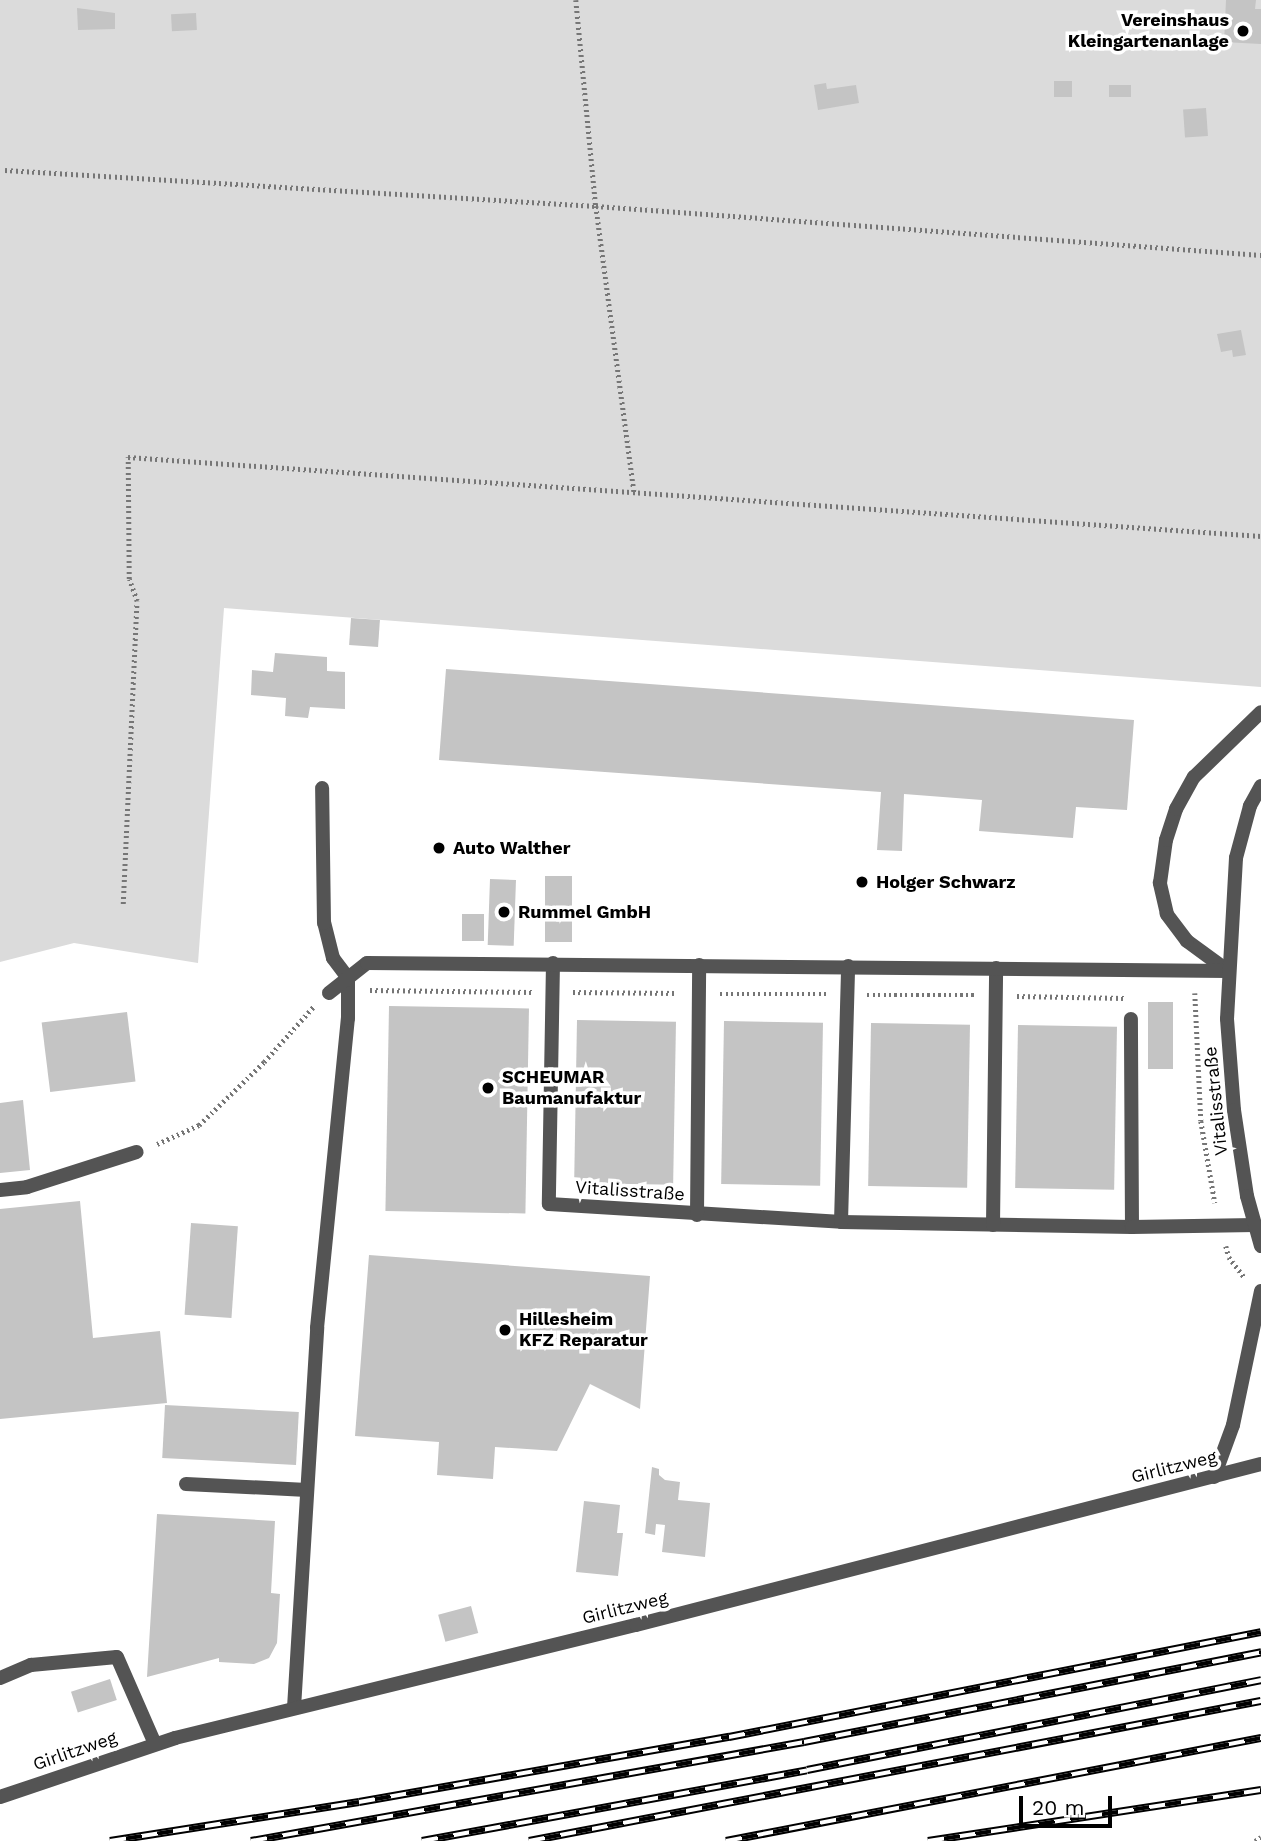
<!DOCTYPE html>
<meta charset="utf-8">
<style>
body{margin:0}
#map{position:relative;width:1261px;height:1841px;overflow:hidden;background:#fff;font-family:"Work Sans",sans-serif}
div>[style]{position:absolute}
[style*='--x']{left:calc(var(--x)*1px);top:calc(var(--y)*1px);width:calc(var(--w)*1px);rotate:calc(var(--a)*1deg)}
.green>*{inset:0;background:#dbdbdb}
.building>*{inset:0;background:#c4c4c4;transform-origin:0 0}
.path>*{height:4.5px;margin-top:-2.25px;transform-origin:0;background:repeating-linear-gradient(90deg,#767676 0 2px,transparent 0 5.5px)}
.service>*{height:14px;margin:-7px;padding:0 7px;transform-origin:7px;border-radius:7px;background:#545454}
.minor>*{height:14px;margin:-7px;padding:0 7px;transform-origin:7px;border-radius:7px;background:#545454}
.tertiary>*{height:14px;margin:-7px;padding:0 7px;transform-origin:7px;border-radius:7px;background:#545454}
.rail>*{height:8px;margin-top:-4px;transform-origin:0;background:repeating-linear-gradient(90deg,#fff 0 16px,#000 0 32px);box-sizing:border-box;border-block:2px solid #000}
.dots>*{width:19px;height:19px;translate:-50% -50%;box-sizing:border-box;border:4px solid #fff;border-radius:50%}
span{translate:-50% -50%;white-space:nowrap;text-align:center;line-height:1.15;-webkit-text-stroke:7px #fff;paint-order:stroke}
.poi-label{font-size:18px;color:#000;font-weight:700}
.right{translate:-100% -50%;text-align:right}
.left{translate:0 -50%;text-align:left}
.street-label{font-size:18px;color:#000}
.scale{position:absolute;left:1019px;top:1796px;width:93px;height:32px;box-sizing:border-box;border:4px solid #000;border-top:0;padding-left:9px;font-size:21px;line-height:24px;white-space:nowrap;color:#000;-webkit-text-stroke:5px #fff;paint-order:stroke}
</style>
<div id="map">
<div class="green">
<div style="clip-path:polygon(0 0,1261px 0,1261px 687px,224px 608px,198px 963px,74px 943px,0 962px)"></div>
</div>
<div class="building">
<div style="clip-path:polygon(1226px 0,1256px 0,1255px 9px,1261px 9px,1261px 44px,1224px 42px)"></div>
<div style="clip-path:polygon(77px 8px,115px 13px,115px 29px,78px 30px)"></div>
<div style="left:196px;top:13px;width:17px;height:25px;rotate:87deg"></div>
<div style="left:1054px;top:81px;width:18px;height:16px"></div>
<div style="clip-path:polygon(826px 83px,827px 89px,856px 85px,859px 103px,818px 110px,814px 85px)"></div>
<div style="left:1131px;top:85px;width:12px;height:22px;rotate:90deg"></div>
<div style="left:1206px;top:108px;width:28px;height:23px;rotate:86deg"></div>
<div style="clip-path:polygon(1241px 330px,1246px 355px,1233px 357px,1232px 350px,1221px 352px,1217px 334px)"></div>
<div style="left:351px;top:618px;width:29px;height:27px;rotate:4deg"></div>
<div style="clip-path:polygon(275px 653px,327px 657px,327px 671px,345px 672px,345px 709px,310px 707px,308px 718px,285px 716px,286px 698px,251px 695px,252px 670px,273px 672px)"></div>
<div style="clip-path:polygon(446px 669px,1134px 720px,1127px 810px,1076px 807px,1073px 838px,979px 831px,982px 800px,904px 794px,902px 851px,877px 850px,881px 792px,439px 760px)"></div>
<div style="left:545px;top:876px;width:27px;height:66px"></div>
<div style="left:490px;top:879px;width:26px;height:66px;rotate:2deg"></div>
<div style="left:462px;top:914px;width:22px;height:27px"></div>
<div style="left:1148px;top:1002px;width:25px;height:67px"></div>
<div style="left:389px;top:1006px;width:140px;height:205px;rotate:1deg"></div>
<div style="left:127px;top:1012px;width:70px;height:86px;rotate:83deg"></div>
<div style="left:577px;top:1020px;width:99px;height:163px;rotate:1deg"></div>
<div style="left:724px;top:1021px;width:99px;height:163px;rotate:1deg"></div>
<div style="left:871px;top:1023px;width:99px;height:163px;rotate:1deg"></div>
<div style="left:1018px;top:1025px;width:99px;height:163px;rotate:1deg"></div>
<div style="clip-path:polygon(23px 1100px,30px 1170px,0 1173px,0 1103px)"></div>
<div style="clip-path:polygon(80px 1201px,93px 1338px,160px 1331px,167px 1403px,0 1419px,0 1209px)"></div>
<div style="left:191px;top:1223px;width:47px;height:92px;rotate:4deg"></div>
<div style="clip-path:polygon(369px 1255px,650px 1276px,640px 1409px,590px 1384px,557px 1451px,495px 1447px,493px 1479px,437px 1475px,439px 1442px,355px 1436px)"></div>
<div style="left:165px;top:1405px;width:134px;height:53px;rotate:3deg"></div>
<div style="clip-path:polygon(652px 1467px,659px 1469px,659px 1475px,665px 1480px,680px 1482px,678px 1500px,710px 1503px,705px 1557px,662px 1552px,665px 1525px,656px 1524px,655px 1535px,645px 1533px)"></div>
<div style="clip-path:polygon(584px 1501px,620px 1505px,617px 1533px,623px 1533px,618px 1576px,576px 1572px)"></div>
<div style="clip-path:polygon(157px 1514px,275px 1521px,271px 1593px,280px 1594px,277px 1643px,269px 1658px,254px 1664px,219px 1662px,219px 1658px,147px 1677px)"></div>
<div style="left:471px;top:1606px;width:28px;height:34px;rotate:75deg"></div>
<div style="left:110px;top:1679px;width:22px;height:41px;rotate:72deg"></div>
</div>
<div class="path">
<div style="--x:576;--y:0;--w:207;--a:84.5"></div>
<div style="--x:596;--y:206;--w:289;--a:82.4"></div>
<div style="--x:5;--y:170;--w:592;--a:3.49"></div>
<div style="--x:596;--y:206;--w:667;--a:4.21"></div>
<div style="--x:123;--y:904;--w:303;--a:-87.4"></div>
<div style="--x:137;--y:601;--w:23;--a:-110"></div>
<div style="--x:129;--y:579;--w:122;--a:-90.5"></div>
<div style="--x:128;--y:457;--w:1136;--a:3.99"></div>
<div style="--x:370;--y:990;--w:163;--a:0.7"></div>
<div style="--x:573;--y:992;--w:103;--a:0.6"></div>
<div style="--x:1195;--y:993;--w:128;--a:87.3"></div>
<div style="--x:1201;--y:1121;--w:83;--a:80.3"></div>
<div style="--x:720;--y:994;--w:107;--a:0"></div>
<div style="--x:867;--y:995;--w:107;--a:0"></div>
<div style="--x:1017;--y:996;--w:107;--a:1.1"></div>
<div style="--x:157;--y:1144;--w:46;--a:-24.3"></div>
<div style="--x:199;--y:1125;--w:91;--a:-44.1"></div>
<div style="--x:264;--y:1062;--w:75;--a:-48.2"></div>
<div style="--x:1226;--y:1246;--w:11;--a:75"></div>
<div style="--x:1229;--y:1257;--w:25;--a:53"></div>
<div style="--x:1255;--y:1841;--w:7;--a:-34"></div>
</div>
<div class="service">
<div style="--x:553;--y:963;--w:241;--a:91"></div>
<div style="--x:549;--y:1204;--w:293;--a:3.5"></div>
<div style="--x:841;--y:1222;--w:291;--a:1"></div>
<div style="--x:1132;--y:1227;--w:208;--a:-90.3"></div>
<div style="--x:0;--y:1190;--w:27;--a:-6"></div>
<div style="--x:27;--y:1187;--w:115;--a:-17.7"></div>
<div style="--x:697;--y:1215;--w:250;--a:-89.5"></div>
<div style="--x:841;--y:1222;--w:256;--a:-88.4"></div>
<div style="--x:993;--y:1225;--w:257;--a:-89.3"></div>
<div style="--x:1132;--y:1227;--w:123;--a:-0.9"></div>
<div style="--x:1214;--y:1477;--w:55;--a:-69.9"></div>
<div style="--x:1233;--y:1425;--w:137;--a:-78.2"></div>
<div style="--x:186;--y:1484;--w:121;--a:2.8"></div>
<div style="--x:0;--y:1678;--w:34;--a:-23"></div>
<div style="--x:31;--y:1665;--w:86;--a:-5.3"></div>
<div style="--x:117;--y:1657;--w:95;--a:66.4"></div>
<div style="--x:294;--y:1708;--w:381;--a:-86.5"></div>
<div style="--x:317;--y:1328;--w:312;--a:-84.3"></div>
<div style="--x:348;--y:1018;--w:40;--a:-90"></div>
<div style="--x:348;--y:978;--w:25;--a:-127"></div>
<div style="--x:333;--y:958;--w:36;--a:-104"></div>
<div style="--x:324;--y:923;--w:135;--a:-90.8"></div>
</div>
<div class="minor">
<div style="--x:1228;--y:971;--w:51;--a:-143.8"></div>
<div style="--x:1187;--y:941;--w:34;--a:-127"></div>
<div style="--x:1167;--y:914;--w:32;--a:-103"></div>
<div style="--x:1160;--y:883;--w:43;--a:-82.1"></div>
<div style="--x:1166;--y:840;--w:33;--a:-72"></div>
<div style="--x:1176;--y:809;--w:37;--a:-61"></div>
<div style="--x:1194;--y:777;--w:93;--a:-44.1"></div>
<div style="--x:329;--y:993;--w:48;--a:-38.3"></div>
<div style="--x:367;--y:963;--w:861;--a:0.53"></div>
<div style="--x:0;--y:1797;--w:185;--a:-18.6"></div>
<div style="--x:175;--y:1738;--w:475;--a:-13.8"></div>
<div style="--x:636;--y:1625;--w:645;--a:-14.45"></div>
</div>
<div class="tertiary">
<div style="--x:1261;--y:786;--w:23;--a:119"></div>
<div style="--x:1250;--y:806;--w:54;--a:105.1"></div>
<div style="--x:1236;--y:858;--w:161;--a:93.2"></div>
<div style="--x:1227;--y:1019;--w:91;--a:85.6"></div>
<div style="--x:1234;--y:1110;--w:87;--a:81.4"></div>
<div style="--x:1247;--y:1196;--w:52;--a:74.4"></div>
</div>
<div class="rail">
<div style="--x:110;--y:1841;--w:252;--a:-8.9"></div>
<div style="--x:359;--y:1802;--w:376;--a:-10"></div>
<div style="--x:729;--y:1737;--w:542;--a:-11.16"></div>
<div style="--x:251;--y:1841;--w:562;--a:-10.15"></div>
<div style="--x:804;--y:1742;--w:466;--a:-11.1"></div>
<div style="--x:422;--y:1841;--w:391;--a:-10.4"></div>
<div style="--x:807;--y:1770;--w:463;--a:-11.2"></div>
<div style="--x:529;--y:1841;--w:745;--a:-10.83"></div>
<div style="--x:726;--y:1841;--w:545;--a:-10.9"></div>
<div style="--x:928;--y:1841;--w:337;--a:-8.7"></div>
</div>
<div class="dots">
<div style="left:1243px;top:31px;background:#000"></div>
<div style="left:439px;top:848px;background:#000"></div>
<div style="left:862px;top:882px;background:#000"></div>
<div style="left:504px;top:912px;background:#000"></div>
<div style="left:488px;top:1088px;background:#000"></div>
<div style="left:505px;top:1330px;background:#000"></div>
</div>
<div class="poi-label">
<span class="right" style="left:1229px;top:31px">Vereinshaus<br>Kleingartenanlage</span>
<span class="left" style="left:453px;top:848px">Auto Walther</span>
<span class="left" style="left:876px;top:882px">Holger Schwarz</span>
<span class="left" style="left:518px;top:912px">Rummel GmbH</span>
<span class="left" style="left:502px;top:1088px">SCHEUMAR<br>Baumanufaktur</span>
<span class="left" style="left:519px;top:1330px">Hillesheim<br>KFZ Reparatur</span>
</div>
<div class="street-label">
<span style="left:1216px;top:1101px;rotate:-96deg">Vitalisstraße</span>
<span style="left:630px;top:1191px;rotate:4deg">Vitalisstraße</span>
<span style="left:1174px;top:1467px;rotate:-14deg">Girlitzweg</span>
<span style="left:625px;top:1608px;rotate:-14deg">Girlitzweg</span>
<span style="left:75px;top:1751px;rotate:-19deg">Girlitzweg</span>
</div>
<div class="scale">20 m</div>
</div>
